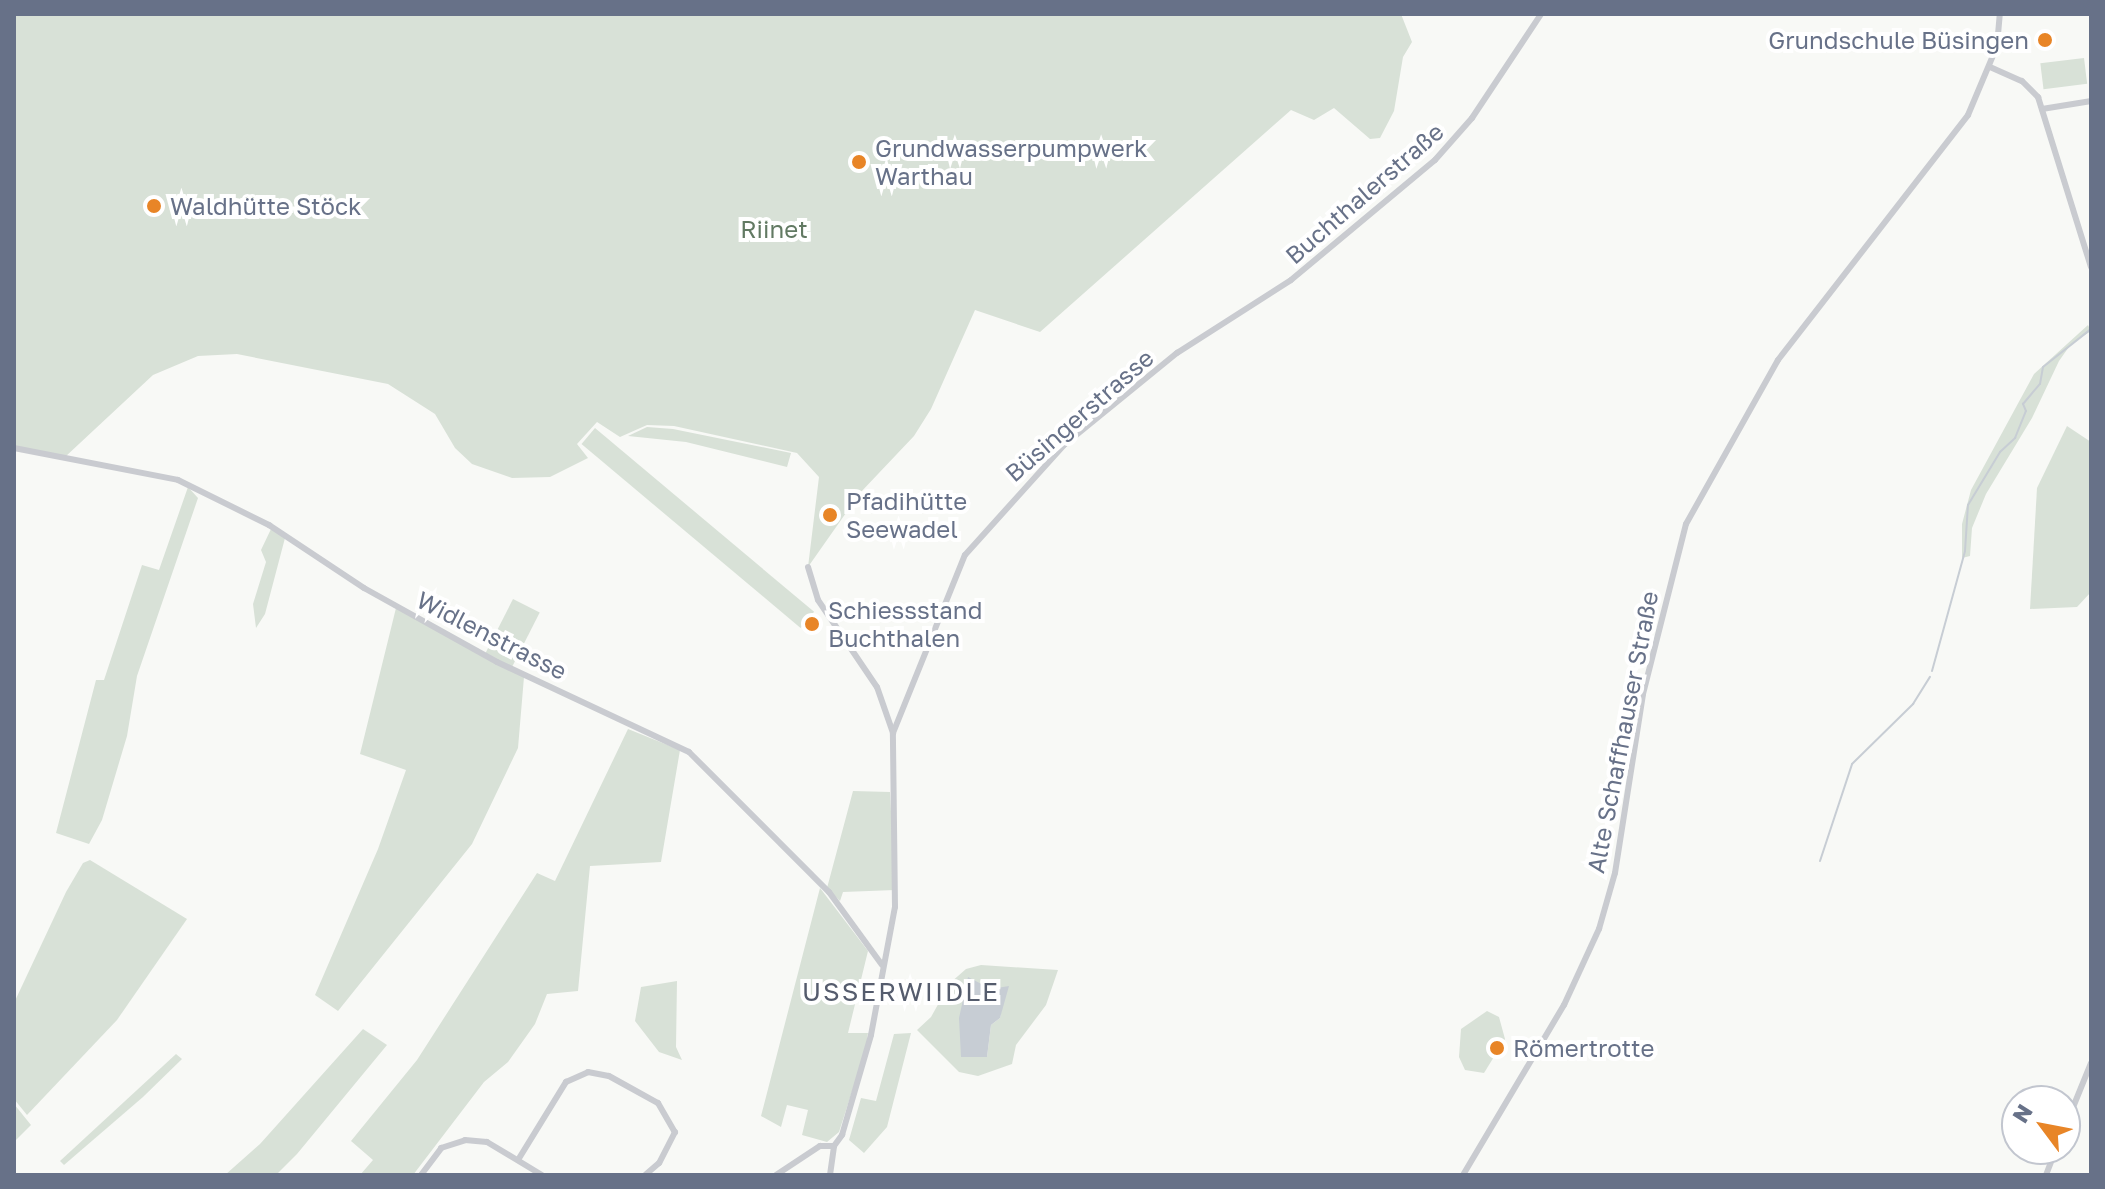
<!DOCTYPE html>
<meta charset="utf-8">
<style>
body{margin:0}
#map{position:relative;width:2105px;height:1189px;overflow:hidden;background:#f8f9f6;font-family:"Golos Text",sans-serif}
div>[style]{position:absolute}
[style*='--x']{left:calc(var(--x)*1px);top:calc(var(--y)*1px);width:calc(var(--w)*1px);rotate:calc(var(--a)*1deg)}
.green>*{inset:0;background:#d8e1d7;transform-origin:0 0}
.water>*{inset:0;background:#c7cdd4}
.stream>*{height:2px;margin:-1px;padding:0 1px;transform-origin:1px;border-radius:1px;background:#c7cdd4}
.street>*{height:6px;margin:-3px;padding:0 3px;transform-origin:3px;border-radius:3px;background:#c9cbd0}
.dots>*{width:22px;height:22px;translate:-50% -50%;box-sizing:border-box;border:4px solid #fff;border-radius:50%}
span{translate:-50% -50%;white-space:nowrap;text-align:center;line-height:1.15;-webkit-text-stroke:8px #fff;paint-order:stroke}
.poi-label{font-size:24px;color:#677188}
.right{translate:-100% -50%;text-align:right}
.left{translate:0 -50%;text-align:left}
.street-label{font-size:24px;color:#677188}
.park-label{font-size:24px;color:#627a63}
.neighbourhood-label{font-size:26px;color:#555c6d;letter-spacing:2px}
.frame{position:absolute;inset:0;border:16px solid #677188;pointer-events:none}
.north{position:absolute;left:2001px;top:1085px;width:80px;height:80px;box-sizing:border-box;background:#fff;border:2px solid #c2c6cf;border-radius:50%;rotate:302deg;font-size:22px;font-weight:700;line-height:32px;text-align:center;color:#677188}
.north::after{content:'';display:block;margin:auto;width:28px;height:36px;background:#e88527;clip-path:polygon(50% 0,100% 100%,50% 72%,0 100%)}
</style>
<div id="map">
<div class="green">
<div style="clip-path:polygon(14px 14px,1401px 14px,1412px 42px,1403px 57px,1394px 111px,1380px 138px,1370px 139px,1334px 108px,1314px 120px,1291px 110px,1040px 332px,975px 310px,931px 409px,914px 436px,860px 493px,808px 567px,819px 477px,797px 453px,674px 426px,647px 425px,620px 437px,597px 422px,577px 444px,588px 458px,550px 477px,512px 478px,472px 464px,455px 448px,435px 414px,388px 384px,237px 354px,198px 356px,153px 375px,65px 457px,14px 448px)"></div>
<div style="left:2084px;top:58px;width:26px;height:44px;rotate:83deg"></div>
<div style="clip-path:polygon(2088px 325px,2091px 331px,2071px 344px,2059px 361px,2032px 418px,1986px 494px,1972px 528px,1970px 556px,1962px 558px,1962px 524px,1971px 490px,2034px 374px)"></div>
<div style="clip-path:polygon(2067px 426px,2091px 442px,2091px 592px,2077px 607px,2030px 609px,2037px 488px)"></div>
<div style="clip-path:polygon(647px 427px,673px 429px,791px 453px,787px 467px,686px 442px,628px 436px)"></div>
<div style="left:595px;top:428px;width:286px;height:21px;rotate:40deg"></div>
<div style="clip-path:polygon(188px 487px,198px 498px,137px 676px,127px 736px,102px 820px,89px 844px,56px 833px,96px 680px,104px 680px,142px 565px,159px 570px)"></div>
<div style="clip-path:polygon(271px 529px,285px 538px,265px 614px,256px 628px,253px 604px,266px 562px,261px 550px)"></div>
<div style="left:513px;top:599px;width:30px;height:63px;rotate:27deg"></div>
<div style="clip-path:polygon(396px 608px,524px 677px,518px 748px,472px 844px,338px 1011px,315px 995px,378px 849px,406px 770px,360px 754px)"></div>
<div style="clip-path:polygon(628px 729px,680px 750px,661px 862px,590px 866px,578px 991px,547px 994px,535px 1024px,508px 1062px,484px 1082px,413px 1175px,360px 1175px,373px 1160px,351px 1141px,417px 1060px,537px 873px,555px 881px)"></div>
<div style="clip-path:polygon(853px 791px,890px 792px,895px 890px,843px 892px,840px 901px,827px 888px)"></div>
<div style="clip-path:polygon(90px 860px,187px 919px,117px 1020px,27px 1115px,14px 1099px,14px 1003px,66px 892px,83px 863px)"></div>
<div style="clip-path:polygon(820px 888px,868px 951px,848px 1033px,868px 1033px,866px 1048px,839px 1132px,827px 1142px,802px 1135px,808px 1110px,787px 1105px,781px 1127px,761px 1116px)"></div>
<div style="clip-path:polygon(evenodd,981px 965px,1058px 970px,1046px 1005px,1016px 1045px,1012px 1064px,978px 1076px,959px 1072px,917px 1030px,931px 1017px,950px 983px,966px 969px,981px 965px,980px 980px,991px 989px,1000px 986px,1003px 1002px,1000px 1018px,991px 1025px,987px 1057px,980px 980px)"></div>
<div style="clip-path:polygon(677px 981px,676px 1047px,682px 1060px,659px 1052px,635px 1021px,641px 987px)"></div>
<div style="clip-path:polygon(1487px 1011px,1499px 1017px,1505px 1039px,1484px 1073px,1465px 1070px,1459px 1057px,1461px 1029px)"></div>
<div style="clip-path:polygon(363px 1029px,387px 1045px,297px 1154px,276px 1175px,225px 1175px,260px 1144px)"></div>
<div style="clip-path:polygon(911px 1033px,887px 1127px,864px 1153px,849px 1140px,861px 1098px,876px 1101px,894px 1034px)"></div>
<div style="clip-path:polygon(176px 1054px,182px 1059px,143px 1097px,64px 1165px,60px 1161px)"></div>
<div style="clip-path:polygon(14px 1104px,31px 1125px,14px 1142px)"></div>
</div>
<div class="water">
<div style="clip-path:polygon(968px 977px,991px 989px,1009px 986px,1000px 1018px,991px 1025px,987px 1057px,961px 1057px,959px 1018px)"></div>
</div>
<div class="stream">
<div style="--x:1932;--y:671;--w:124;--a:-74.6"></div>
<div style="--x:1965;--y:551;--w:46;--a:-86.3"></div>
<div style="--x:1968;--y:505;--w:62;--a:-58.9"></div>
<div style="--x:2000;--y:452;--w:21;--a:-43"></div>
<div style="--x:2015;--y:438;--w:29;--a:-68"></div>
<div style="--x:2026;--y:411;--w:8;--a:-113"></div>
<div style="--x:2023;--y:404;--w:26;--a:-50"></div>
<div style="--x:2040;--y:384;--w:17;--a:-80"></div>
<div style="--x:2043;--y:367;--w:61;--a:-38.4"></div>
<div style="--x:1820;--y:861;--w:102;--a:-71.7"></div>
<div style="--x:1852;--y:764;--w:86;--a:-44.5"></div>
<div style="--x:1913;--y:704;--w:32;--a:-58"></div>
</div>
<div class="street">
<div style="--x:1990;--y:67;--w:35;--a:24"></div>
<div style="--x:2022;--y:81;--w:23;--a:45"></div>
<div style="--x:2038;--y:97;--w:178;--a:72.7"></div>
<div style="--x:2042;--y:109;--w:50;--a:-9.3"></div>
<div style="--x:14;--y:448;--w:167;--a:11"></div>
<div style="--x:178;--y:480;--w:102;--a:26.3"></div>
<div style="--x:269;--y:525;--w:114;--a:33.6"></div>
<div style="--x:364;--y:588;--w:152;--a:29.1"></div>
<div style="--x:497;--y:662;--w:212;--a:25.1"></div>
<div style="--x:689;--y:752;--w:198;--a:45"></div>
<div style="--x:829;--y:892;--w:90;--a:54"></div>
<div style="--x:808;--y:567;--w:34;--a:73"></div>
<div style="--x:818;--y:600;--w:105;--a:55.9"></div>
<div style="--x:877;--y:687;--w:49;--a:70.8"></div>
<div style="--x:2065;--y:1127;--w:69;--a:-67.9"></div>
<div style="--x:518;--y:1160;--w:92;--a:-58.4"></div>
<div style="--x:566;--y:1082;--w:24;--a:-24"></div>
<div style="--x:588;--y:1072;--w:21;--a:11"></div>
<div style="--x:609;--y:1076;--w:56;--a:28.9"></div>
<div style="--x:658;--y:1103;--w:34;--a:60"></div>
<div style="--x:675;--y:1132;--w:35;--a:117"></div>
<div style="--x:659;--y:1163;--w:18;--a:139"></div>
<div style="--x:421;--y:1175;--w:34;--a:-53"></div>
<div style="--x:441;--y:1148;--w:25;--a:-18"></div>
<div style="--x:465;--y:1140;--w:22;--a:5"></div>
<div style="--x:487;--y:1142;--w:64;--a:31"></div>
<div style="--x:776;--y:1175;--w:53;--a:-33.4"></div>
<div style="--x:820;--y:1146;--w:14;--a:0"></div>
<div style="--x:830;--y:1175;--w:29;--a:-82"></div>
<div style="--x:834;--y:1146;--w:14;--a:-54"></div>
<div style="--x:842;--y:1135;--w:104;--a:-73.8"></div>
<div style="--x:871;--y:1035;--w:130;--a:-79.4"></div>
<div style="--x:895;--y:907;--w:174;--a:-90.7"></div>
<div style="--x:893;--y:733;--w:192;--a:-68"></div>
<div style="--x:965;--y:555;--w:148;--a:-48"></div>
<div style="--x:1064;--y:445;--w:146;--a:-39.2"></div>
<div style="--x:1177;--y:353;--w:135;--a:-32.6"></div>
<div style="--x:1291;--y:280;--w:187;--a:-39.8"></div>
<div style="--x:1435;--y:160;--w:56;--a:-48.6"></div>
<div style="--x:1472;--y:118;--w:125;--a:-56.4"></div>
<div style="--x:1463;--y:1175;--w:198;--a:-59.3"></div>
<div style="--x:1564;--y:1005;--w:84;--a:-65.3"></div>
<div style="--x:1599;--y:929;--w:58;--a:-74.1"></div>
<div style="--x:1615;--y:873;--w:181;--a:-81.1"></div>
<div style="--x:1643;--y:694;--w:175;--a:-75.8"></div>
<div style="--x:1686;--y:524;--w:188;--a:-60.7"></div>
<div style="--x:1778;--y:360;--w:310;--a:-52.2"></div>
<div style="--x:1968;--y:115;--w:75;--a:-67.2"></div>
<div style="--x:1997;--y:46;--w:32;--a:-85"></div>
<div style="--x:2046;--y:1175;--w:28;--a:-69"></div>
</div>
<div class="dots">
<div style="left:2045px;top:40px;background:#e88527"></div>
<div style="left:859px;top:162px;background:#e88527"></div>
<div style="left:154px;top:206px;background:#e88527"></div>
<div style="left:830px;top:515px;background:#e88527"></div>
<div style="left:812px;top:624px;background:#e88527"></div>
<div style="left:1497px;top:1048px;background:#e88527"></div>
</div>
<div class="poi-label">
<span class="right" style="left:2029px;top:40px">Grundschule Büsingen</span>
<span class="left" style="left:875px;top:162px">Grundwasserpumpwerk<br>Warthau</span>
<span class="left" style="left:170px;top:206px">Waldhütte Stöck</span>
<span class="left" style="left:846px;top:515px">Pfadihütte<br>Seewadel</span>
<span class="left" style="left:828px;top:624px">Schiessstand<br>Buchthalen</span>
<span class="left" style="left:1513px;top:1048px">Römertrotte</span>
</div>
<div class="street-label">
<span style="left:1364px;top:193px;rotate:-41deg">Buchthalerstraße</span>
<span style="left:1079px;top:415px;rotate:-41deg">Büsingerstrasse</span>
<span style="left:492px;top:635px;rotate:27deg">Widlenstrasse</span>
<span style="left:1622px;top:732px;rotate:-79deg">Alte Schaffhauser Straße</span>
</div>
<div class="park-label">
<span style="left:774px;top:229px">Riinet</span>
</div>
<div class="neighbourhood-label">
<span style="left:901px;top:992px">USSERWIIDLE</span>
</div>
<div class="frame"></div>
<div class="north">N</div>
</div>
